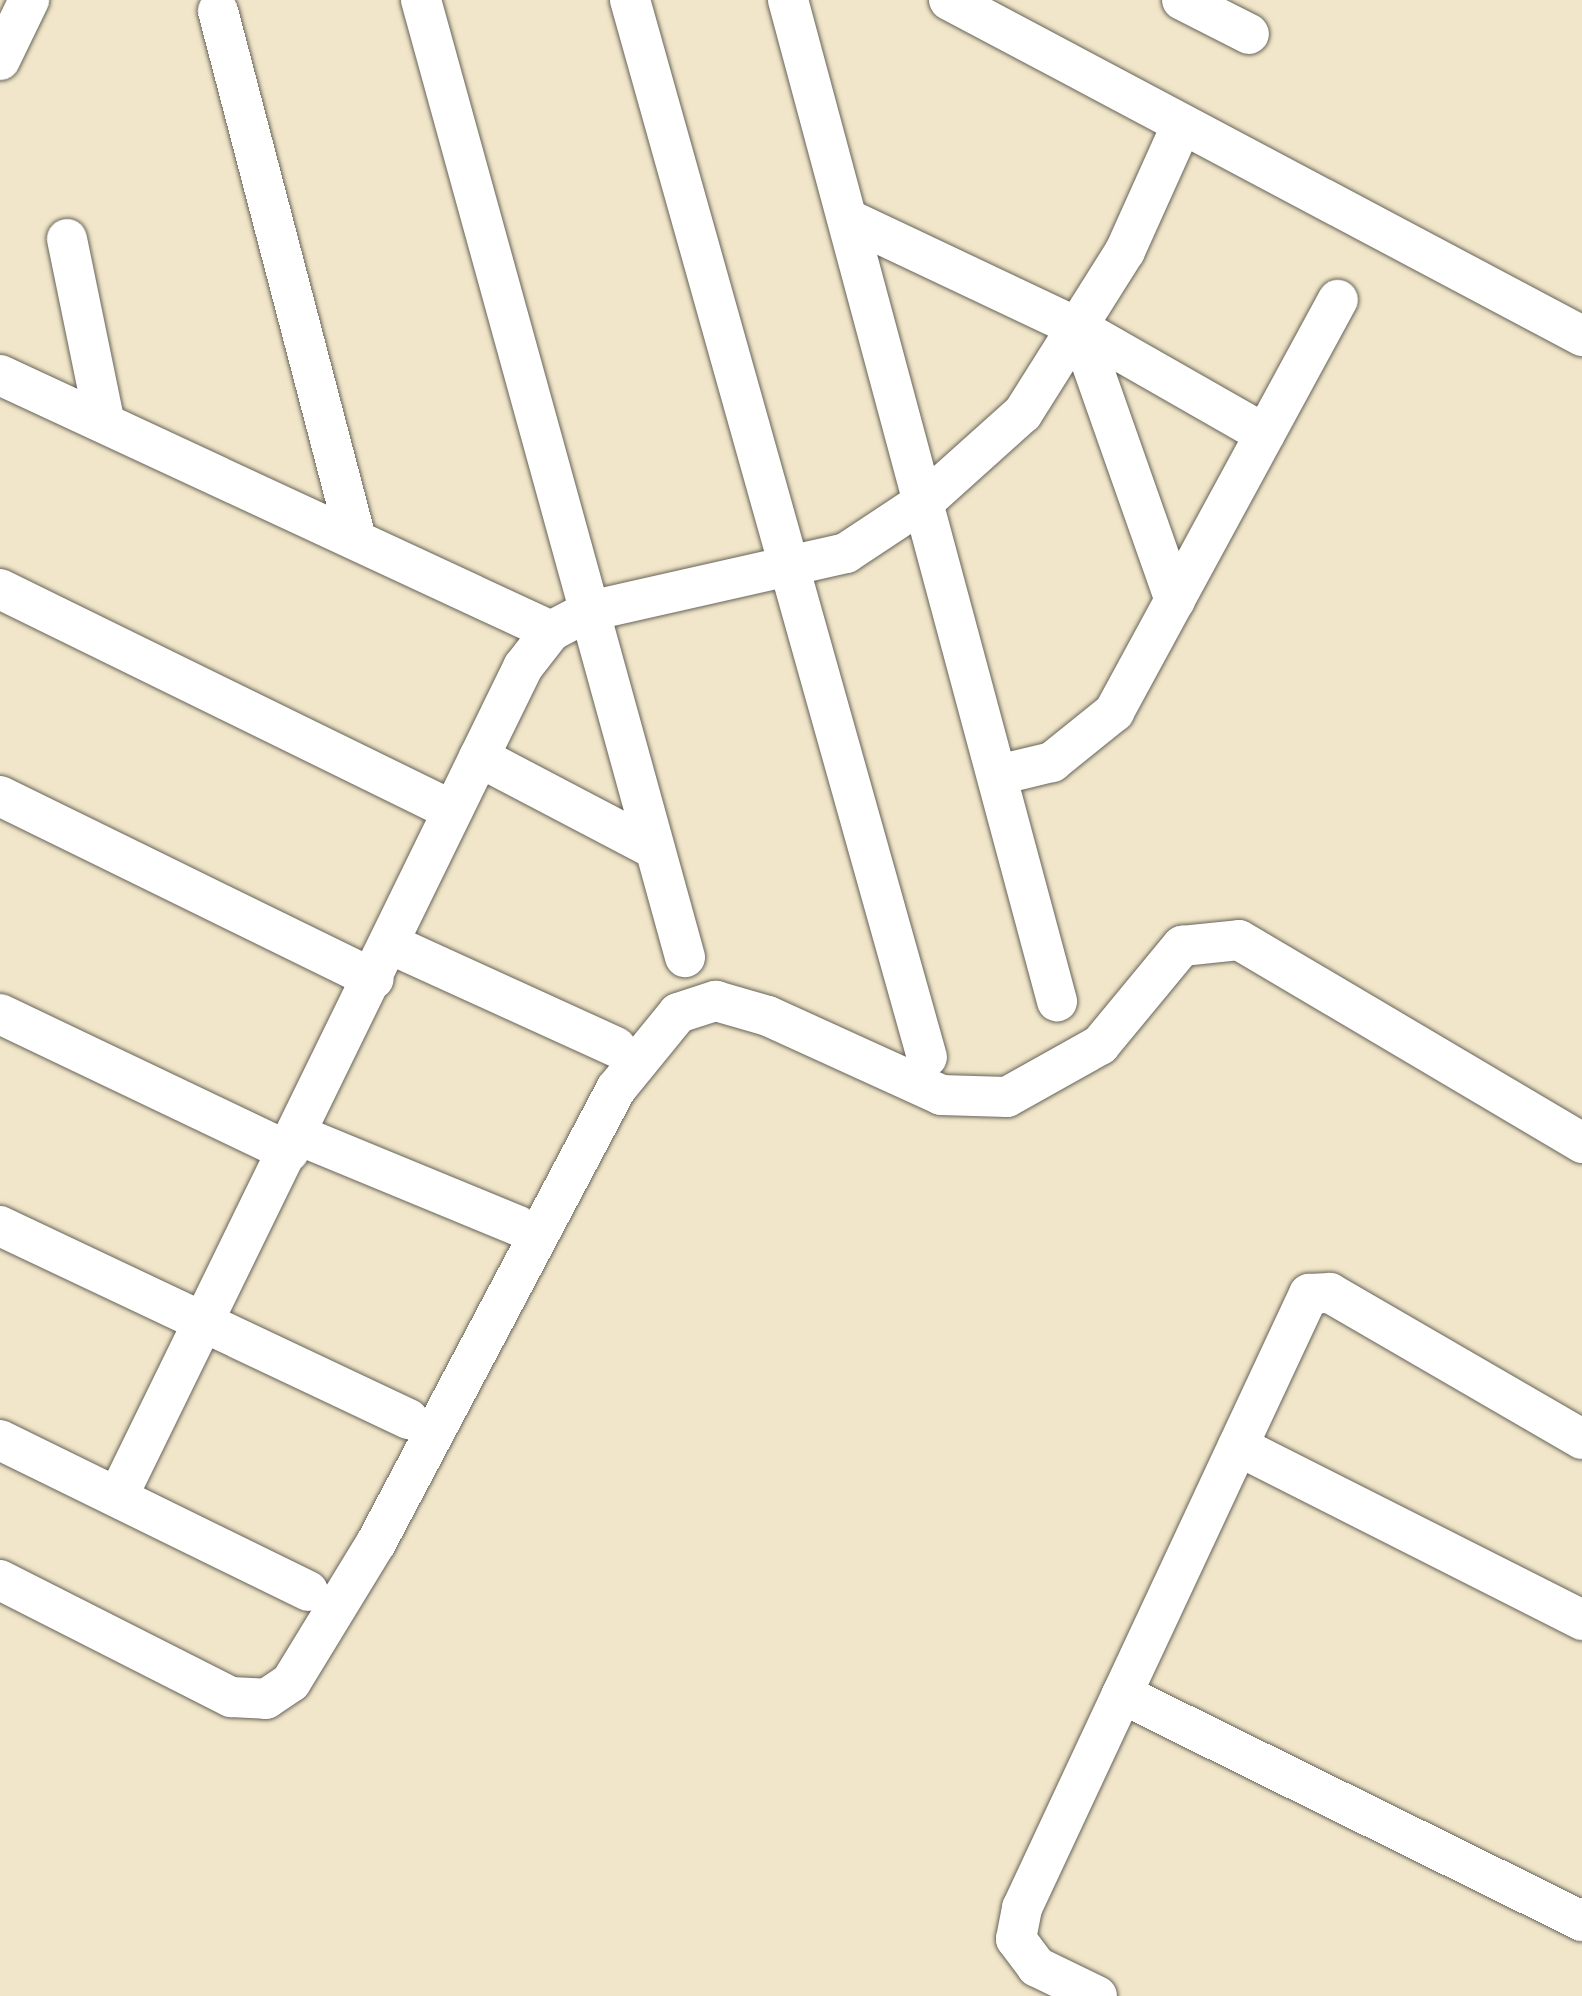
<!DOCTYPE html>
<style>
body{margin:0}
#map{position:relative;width:1582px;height:1996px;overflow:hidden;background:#f1e6c9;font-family:Sriracha,sans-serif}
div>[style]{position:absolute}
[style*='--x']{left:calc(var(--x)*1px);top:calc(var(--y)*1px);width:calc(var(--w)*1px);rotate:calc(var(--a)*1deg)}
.roads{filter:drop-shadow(0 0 2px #676359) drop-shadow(0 0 2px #676359)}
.minor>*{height:40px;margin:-20px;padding:0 20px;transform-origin:20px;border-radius:20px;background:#fff}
span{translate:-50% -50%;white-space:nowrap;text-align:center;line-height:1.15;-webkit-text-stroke:7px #fcf5e5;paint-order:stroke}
</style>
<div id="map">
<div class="roads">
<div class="minor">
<div style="--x:421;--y:0;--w:993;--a:74.58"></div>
<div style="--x:630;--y:0;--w:1098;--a:74.31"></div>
<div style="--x:788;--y:0;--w:1037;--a:74.96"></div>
<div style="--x:949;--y:0;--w:717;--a:27.96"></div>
<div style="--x:1182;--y:0;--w:75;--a:26.9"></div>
<div style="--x:218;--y:11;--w:546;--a:75.35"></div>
<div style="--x:0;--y:60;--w:67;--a:-64.2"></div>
<div style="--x:848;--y:219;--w:255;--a:25.3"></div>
<div style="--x:1079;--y:328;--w:214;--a:29.7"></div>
<div style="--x:67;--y:239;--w:185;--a:78.4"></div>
<div style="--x:1079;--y:328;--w:289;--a:70.6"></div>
<div style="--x:0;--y:375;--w:608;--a:24.92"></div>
<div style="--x:0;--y:589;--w:504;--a:26.11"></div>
<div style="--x:479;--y:757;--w:198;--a:27.7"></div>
<div style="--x:998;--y:775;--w:56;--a:-13.5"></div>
<div style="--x:1052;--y:762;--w:80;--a:-38.9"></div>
<div style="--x:1114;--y:712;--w:469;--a:-61.5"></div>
<div style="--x:0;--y:796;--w:416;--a:26.1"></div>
<div style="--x:390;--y:944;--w:248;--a:24.5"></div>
<div style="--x:0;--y:1014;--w:320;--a:25.5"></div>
<div style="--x:298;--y:1135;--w:239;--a:22.4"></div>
<div style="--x:0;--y:1226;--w:452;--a:25.3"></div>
<div style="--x:0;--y:1440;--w:343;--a:26.1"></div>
<div style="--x:1238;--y:1446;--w:386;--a:26.8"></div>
<div style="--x:118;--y:1496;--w:923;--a:-63.96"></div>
<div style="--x:523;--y:667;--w:46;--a:-52.1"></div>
<div style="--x:551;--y:631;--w:43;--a:-27.8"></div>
<div style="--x:589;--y:611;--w:263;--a:-12.7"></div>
<div style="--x:846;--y:553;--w:96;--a:-33.5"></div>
<div style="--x:926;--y:500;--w:130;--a:-41.9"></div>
<div style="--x:1023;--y:413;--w:191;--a:-57.8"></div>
<div style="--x:1125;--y:251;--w:139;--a:-65.8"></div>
<div style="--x:0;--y:1580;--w:259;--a:26.9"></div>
<div style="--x:231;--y:1697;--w:35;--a:3"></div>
<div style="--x:266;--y:1699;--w:30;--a:-34"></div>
<div style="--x:291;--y:1682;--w:163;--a:-58.6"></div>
<div style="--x:376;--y:1543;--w:514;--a:-62.14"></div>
<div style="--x:616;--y:1089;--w:98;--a:-50.8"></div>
<div style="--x:678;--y:1013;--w:40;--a:-18"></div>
<div style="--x:716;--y:1001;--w:54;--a:16.1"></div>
<div style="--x:768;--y:1016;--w:190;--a:24.5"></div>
<div style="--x:941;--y:1095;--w:66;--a:1.7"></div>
<div style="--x:1007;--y:1097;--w:107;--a:-29.2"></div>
<div style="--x:1100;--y:1045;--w:129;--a:-50.4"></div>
<div style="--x:1182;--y:946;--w:57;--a:-6"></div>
<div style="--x:1239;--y:940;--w:399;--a:30.6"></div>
<div style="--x:1122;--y:1694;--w:513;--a:26.27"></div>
<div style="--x:1097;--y:1996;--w:67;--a:-154.2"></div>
<div style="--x:1037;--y:1967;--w:35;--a:-127"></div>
<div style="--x:1016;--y:1939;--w:32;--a:-79"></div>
<div style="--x:1022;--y:1908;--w:678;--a:-64.95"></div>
<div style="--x:1309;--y:1294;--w:21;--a:-3"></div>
<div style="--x:1330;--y:1293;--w:291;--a:30.1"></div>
</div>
</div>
</div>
